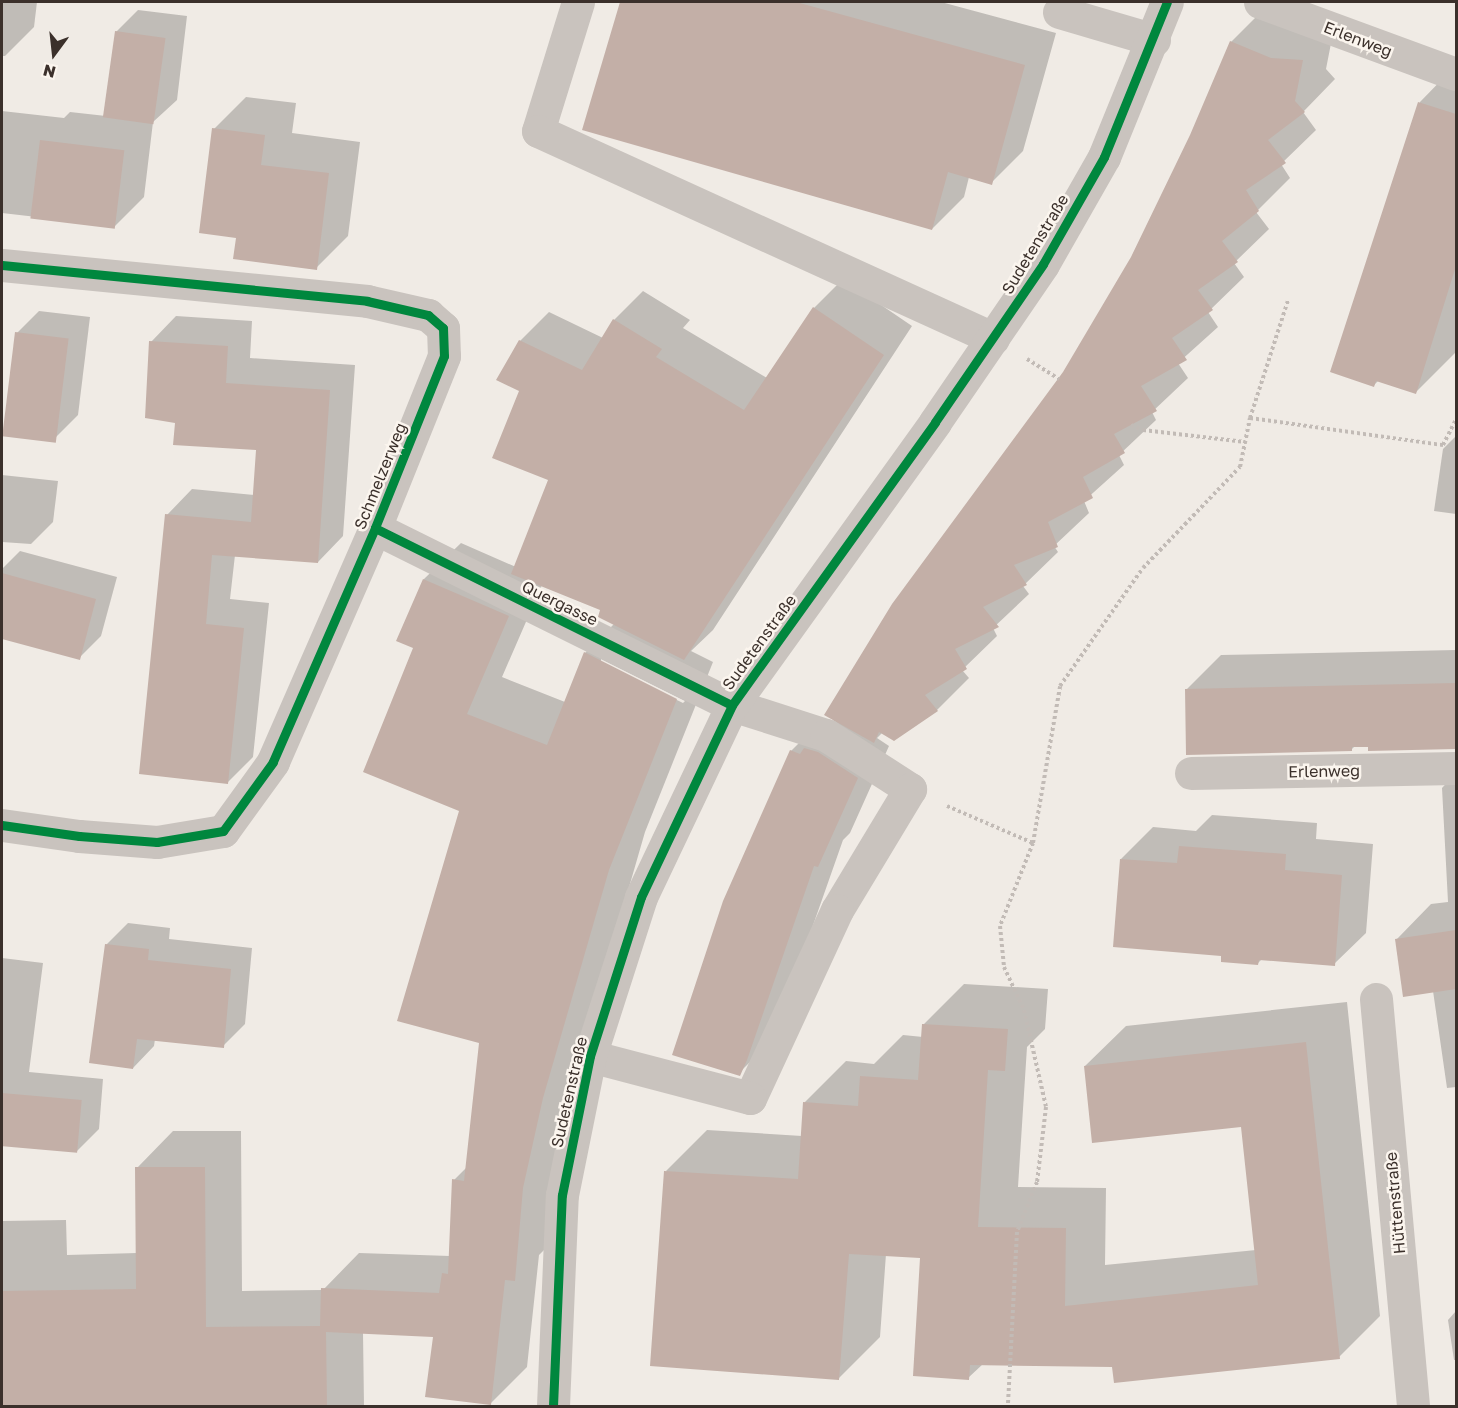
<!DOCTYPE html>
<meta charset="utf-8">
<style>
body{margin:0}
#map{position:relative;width:1458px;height:1408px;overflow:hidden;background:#f0ebe5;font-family:"Golos Text",sans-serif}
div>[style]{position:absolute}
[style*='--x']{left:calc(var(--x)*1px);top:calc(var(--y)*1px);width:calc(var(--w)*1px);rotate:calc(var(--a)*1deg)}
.shadow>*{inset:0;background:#0003}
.building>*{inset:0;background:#c3afa7;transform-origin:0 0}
.path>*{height:4px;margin-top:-2px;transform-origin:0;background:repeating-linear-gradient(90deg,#c2bbb6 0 3px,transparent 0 6px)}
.minor>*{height:33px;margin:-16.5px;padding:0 16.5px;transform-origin:16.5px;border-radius:16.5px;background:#c9c3be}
.cycleway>*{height:9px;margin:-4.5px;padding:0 4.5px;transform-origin:4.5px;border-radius:4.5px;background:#00873e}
span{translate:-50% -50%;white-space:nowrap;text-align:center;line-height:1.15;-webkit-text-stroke:5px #fbf5ee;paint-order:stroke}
.street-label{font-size:16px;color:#3b302b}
.frame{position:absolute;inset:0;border:3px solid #3b302b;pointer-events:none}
.north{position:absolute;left:24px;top:24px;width:60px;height:60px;-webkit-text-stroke:4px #fbf5ee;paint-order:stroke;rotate:195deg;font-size:16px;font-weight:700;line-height:24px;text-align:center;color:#3b302b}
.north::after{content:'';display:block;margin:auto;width:21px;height:27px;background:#3b302b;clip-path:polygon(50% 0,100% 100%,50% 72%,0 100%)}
</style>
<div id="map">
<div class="shadow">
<div style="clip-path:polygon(2px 2px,37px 2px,34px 27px,5px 56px,2px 56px)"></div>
<div style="clip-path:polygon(621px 2px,941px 2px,1056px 33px,1023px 151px,991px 183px,969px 177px,964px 197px,932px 229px,584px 129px)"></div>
<div style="clip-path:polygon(138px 10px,187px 16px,177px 100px,153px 122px,144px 197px,115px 226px,2px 213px,2px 111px,64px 118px,70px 112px,106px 116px,116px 32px)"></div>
<div style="clip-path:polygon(1263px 10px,1334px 28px,1326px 69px,1335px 79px,1303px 112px,1316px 130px,1281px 164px,1290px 178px,1256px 212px,1269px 229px,1234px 263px,1244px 277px,1208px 312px,1218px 327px,1178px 363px,1188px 378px,1152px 412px,1156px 420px,1119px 455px,1124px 465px,1084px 501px,1089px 513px,1054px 546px,1058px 552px,1023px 586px,1029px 594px,993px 628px,997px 636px,962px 670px,969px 678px,937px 710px,882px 733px,877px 738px,889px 746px,850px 833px,843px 840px,773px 1039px,741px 1071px,791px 751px,823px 719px,832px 722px,835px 719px,1064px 373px,1132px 258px,1191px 136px,1231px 42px)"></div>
<div style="clip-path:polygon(1456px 65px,1456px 352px,1416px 392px,1379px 380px,1374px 385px,1332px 371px,1420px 102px)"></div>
<div style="clip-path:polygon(246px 97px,296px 103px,292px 133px,360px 142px,348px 236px,316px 268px,237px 236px,214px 129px)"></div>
<div style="clip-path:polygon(evenodd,843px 279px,912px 326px,713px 630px,691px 651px,713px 662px,645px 832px,579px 1060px,551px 1243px,539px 1255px,527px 1367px,490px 1404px,435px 1335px,363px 1332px,364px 1406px,2px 1406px,2px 1221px,66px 1220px,67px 1255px,137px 1253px,137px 1168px,173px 1131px,241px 1131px,242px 1291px,323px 1290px,359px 1253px,450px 1256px,454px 1180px,467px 1167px,481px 1042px,461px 810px,415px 647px,398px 640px,424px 579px,461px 543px,516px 567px,550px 479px,521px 390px,520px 341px,549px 312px,603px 338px,614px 320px,643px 291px,690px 320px,683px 328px,767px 378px,814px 308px,843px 279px,542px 585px,602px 609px,614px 624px,585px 653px,565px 702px,502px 677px,542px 585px,843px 279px,601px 659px,685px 701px,683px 703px,601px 663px,601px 659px)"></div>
<div style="clip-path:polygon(39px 311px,90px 317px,78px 415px,56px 437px,17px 333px)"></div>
<div style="clip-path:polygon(176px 316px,252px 321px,250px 358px,355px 365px,343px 536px,318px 562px,235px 555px,230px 599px,269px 603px,253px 757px,228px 782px,167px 515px,192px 489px,254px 495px,258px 448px,176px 422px,151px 342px)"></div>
<div style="clip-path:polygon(1456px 436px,1456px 514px,1434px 511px,1443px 449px)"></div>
<div style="clip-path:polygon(2px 475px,58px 481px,53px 522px,31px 544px,2px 542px)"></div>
<div style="clip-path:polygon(20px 551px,117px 577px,101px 636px,79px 658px,2px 637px,2px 569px)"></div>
<div style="clip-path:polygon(1456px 650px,1456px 748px,1370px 749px,1369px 745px,1355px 746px,1351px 750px,1186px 690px,1221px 655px)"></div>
<div style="clip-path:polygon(1456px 773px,1456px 1087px,1447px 1088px,1433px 991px,1397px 939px,1431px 904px,1448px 902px,1442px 788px)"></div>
<div style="clip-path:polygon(1212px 815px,1317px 823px,1316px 839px,1373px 844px,1366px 933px,1334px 964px,1262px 959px,1258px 963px,1222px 955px,1121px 859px,1153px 827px,1196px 831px)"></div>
<div style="clip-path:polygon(128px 923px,170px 928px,169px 939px,252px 948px,245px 1024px,223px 1046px,155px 1039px,154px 1046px,133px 1068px,106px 945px)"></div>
<div style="clip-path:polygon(2px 958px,43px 963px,29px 1072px,103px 1079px,99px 1129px,77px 1151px,2px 1145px)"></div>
<div style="clip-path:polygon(964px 984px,1048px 989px,1045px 1029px,1027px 1047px,1018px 1187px,1106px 1188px,1105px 1265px,1256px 1250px,1243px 1125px,1085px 1066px,1126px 1026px,1347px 1002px,1380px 1316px,1339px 1357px,983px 1364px,968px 1378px,922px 1256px,886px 1254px,880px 1337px,839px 1378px,666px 1171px,707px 1130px,802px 1136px,805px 1102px,846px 1061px,874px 1064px,903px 1035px,923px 1037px,923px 1025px)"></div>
<div style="clip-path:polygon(1456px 1311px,1456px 1360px,1454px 1360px,1448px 1320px)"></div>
</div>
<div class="building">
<div style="clip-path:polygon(620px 2px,796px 2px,1025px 65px,992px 185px,948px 172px,932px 230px,582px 130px)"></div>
<div style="left:115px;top:31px;width:51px;height:87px;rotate:8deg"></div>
<div style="clip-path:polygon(1230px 41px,1271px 58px,1303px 60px,1295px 101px,1305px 112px,1268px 140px,1286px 163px,1246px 190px,1259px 211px,1222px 241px,1238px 262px,1198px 290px,1213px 310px,1172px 338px,1187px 360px,1141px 386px,1157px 411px,1114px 434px,1125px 453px,1083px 477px,1093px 498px,1048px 522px,1058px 547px,1014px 565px,1027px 585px,983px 607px,999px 627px,955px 649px,967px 669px,925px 695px,938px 711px,894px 741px,879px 732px,874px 743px,824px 715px,892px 604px,1063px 372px,1131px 257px,1190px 135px)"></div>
<div style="clip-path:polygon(1418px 102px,1456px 114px,1456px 266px,1416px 394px,1376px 381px,1374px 387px,1330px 372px)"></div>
<div style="clip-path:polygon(212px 128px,265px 135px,261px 165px,329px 173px,317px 270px,233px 259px,236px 238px,199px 233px)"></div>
<div style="left:40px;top:140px;width:85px;height:79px;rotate:7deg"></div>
<div style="clip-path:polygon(813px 307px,884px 355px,684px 660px,598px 617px,600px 610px,511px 574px,548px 480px,492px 458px,519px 391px,496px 380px,519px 340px,582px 370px,613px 319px,662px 349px,656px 357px,744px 410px)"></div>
<div style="left:15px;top:332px;width:54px;height:105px;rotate:7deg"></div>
<div style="clip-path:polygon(149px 341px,228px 346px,226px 383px,330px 390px,318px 563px,212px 555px,206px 624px,244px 628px,228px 784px,139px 774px,165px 514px,251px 522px,256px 450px,173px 445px,175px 423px,145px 418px)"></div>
<div style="clip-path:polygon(2px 573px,96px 599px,80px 660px,2px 639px)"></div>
<div style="clip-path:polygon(423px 579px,509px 616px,467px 714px,547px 745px,584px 652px,677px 699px,609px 870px,543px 1098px,523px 1188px,515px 1281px,505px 1280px,491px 1405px,425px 1397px,433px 1337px,326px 1332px,327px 1407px,2px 1407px,2px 1291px,136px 1289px,135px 1167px,205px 1167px,206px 1327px,320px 1326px,321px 1288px,439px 1293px,442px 1273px,448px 1274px,452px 1179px,464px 1181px,479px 1043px,397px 1021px,459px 811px,363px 772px,413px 648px,396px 641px)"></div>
<div style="clip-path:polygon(1456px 683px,1456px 749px,1368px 751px,1368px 747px,1352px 747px,1352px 751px,1186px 755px,1185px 689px)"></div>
<div style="clip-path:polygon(804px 748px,818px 752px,858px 778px,818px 867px,814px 866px,747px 1060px,740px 1076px,672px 1055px,723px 901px,790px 750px,800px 754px)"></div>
<div style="clip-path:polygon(1179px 846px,1286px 854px,1285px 870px,1342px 875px,1335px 966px,1259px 960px,1258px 965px,1221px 962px,1221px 956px,1113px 947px,1120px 859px,1177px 863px)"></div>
<div style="clip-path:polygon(1456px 930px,1456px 989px,1403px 997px,1395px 939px)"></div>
<div style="clip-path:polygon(105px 944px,149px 949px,148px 960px,231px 969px,224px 1048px,137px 1039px,133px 1069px,89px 1063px)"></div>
<div style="clip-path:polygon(922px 1024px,1008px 1029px,1005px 1071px,988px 1070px,978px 1227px,1066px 1228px,1065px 1306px,1258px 1285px,1241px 1127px,1092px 1143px,1084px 1066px,1306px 1042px,1340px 1359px,1114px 1383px,1112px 1367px,970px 1365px,969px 1380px,913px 1376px,920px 1258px,849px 1254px,839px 1380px,650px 1366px,664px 1171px,798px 1179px,803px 1102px,858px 1106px,860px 1076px,918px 1080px)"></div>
<div style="left:2px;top:1093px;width:80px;height:53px;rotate:5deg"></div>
</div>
<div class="path">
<div style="--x:1027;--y:359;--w:38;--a:32"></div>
<div style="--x:1250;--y:418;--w:195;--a:8"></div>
<div style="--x:1443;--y:445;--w:29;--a:-63"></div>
<div style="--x:1131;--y:425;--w:13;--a:23"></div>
<div style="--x:1143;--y:430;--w:103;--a:6.7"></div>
<div style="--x:947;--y:806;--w:94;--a:23.3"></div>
<div style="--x:1033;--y:843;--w:89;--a:111.7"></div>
<div style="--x:1000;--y:926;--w:41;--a:84.4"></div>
<div style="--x:1004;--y:967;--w:47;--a:65.1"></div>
<div style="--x:1024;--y:1010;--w:99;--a:77.2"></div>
<div style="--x:1046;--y:1107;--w:76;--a:96.8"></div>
<div style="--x:1037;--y:1182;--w:54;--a:111.8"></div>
<div style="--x:1017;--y:1232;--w:174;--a:93"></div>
<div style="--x:1033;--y:843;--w:159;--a:-80.2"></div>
<div style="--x:1060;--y:686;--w:144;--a:-54.9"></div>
<div style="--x:1143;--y:568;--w:140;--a:-46.2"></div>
<div style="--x:1240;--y:467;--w:50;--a:-78.5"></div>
<div style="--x:1250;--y:418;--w:124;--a:-72.1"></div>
</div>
<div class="minor">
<div style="--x:578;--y:2;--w:135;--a:107.2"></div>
<div style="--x:538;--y:131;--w:500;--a:24.5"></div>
<div style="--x:1260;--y:2;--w:209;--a:20.2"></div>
<div style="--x:1059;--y:12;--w:99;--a:16.4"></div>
<div style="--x:2;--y:265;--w:367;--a:5.6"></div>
<div style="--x:367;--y:301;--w:63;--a:12.9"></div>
<div style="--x:428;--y:315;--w:20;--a:41"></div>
<div style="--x:443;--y:328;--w:28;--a:88"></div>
<div style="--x:444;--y:356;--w:185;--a:111.9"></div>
<div style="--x:375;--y:528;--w:255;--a:113.6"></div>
<div style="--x:273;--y:762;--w:85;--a:125.9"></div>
<div style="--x:223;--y:831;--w:67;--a:170.5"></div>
<div style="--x:157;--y:842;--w:78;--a:-175.6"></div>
<div style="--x:79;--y:836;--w:78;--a:-171.9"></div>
<div style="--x:375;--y:528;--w:398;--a:26.4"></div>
<div style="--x:732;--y:705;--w:99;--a:17.7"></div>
<div style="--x:826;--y:735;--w:100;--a:32.7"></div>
<div style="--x:910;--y:789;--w:141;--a:121.1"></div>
<div style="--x:837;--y:910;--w:207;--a:114.8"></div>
<div style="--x:750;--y:1098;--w:165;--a:-165.3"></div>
<div style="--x:1191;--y:773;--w:265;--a:-1.1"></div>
<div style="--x:1376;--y:999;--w:409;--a:84.8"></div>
<div style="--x:553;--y:1406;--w:211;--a:-87.6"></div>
<div style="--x:562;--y:1195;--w:142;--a:-78.6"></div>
<div style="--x:590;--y:1056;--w:167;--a:-72.2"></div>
<div style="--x:641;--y:897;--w:212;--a:-64.6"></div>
<div style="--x:732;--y:705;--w:348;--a:-54.3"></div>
<div style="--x:935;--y:422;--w:191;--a:-55.6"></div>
<div style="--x:1043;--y:264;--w:123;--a:-60.3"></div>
<div style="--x:1104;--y:157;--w:167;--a:-67.9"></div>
</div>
<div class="cycleway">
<div style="--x:2;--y:265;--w:367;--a:5.6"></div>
<div style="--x:367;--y:301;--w:63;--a:12.9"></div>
<div style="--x:428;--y:315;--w:20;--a:41"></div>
<div style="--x:443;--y:328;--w:28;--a:88"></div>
<div style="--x:444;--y:356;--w:185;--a:111.9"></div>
<div style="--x:375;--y:528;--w:255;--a:113.6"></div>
<div style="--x:273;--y:762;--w:85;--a:125.9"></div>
<div style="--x:223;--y:831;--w:67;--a:170.5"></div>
<div style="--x:157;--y:842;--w:78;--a:-175.6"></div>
<div style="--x:79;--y:836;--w:78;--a:-171.9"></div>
<div style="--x:375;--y:528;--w:398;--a:26.4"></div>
<div style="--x:553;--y:1406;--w:211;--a:-87.6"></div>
<div style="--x:562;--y:1195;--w:142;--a:-78.6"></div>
<div style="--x:590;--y:1056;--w:167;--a:-72.2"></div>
<div style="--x:641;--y:897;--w:212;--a:-64.6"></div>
<div style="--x:732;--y:705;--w:348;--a:-54.3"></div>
<div style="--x:935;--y:422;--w:191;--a:-55.6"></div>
<div style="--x:1043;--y:264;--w:123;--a:-60.3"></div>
<div style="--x:1104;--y:157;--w:167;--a:-67.9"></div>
</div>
<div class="street-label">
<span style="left:1358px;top:39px;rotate:21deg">Erlenweg</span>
<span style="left:1035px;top:244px;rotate:-59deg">Sudetenstraße</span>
<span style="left:380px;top:476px;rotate:-68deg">Schmelzerweg</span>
<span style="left:560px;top:603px;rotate:26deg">Quergasse</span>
<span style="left:759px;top:642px;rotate:-54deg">Sudetenstraße</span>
<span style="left:1324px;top:771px;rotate:-1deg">Erlenweg</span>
<span style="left:569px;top:1092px;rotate:-77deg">Sudetenstraße</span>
<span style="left:1395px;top:1203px;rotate:-95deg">Hüttenstraße</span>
</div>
<div class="frame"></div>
<div class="north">N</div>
</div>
